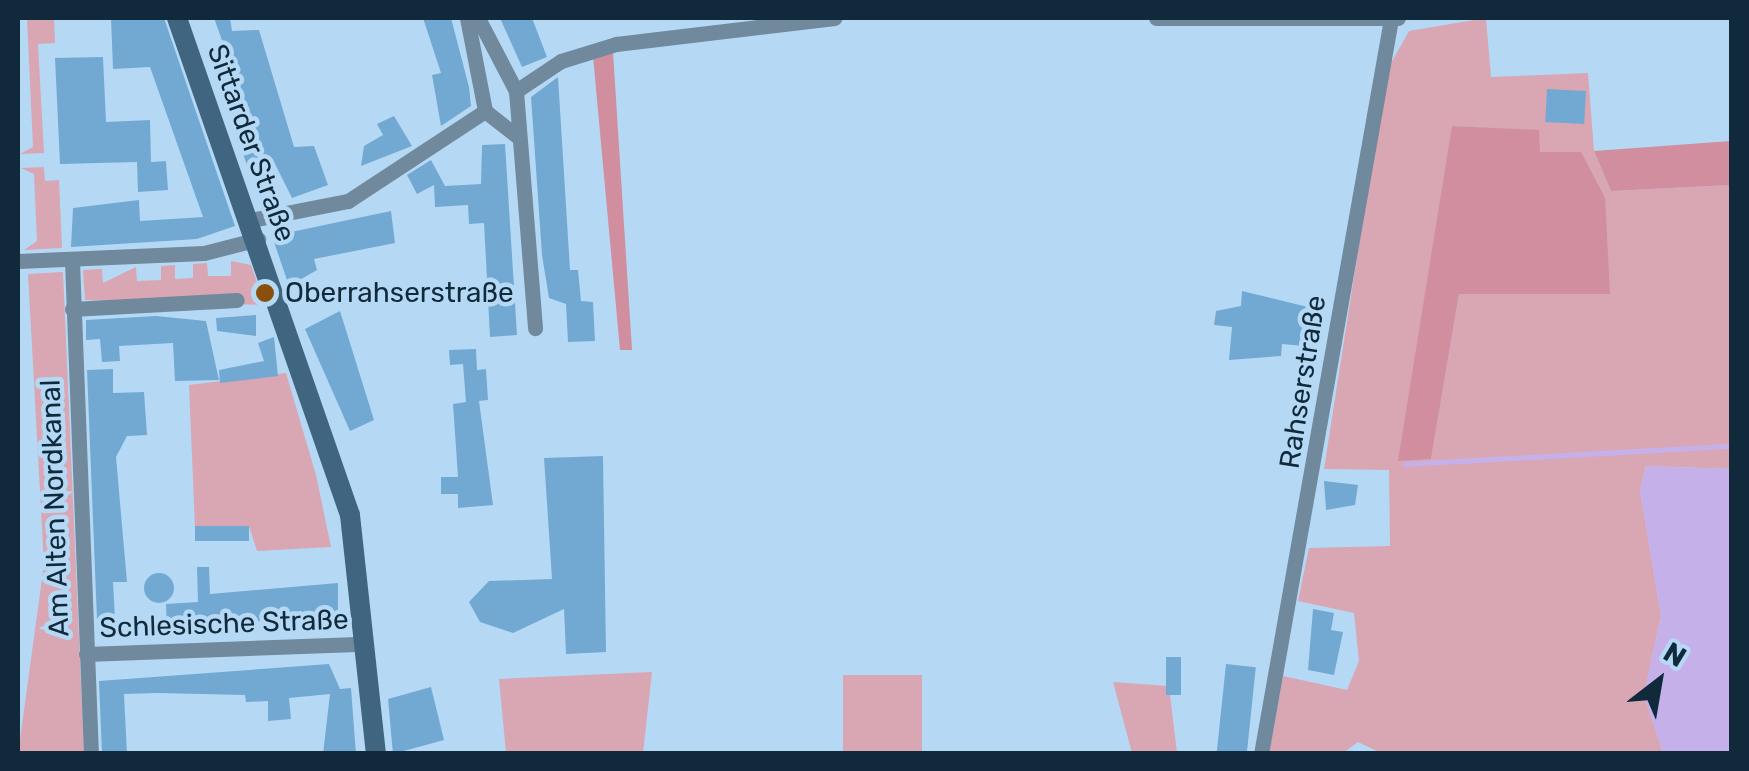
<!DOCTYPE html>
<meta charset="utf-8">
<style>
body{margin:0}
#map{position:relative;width:1749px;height:771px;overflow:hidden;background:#b5d9f5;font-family:Rubik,sans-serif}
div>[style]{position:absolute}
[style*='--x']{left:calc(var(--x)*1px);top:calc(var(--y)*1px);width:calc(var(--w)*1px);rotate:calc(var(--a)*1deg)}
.green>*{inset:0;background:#d9a6b3;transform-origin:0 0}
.forest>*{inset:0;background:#d08e9f}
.water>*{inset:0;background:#c6b0ea}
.stream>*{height:5px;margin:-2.5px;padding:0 2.5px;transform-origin:2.5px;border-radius:2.5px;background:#c6b0ea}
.building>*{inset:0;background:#72a9d2;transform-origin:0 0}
.round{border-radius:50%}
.street>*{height:15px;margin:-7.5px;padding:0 7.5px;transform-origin:7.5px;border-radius:7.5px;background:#70899d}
.secondary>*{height:20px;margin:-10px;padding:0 10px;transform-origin:10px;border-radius:10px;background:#406581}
.dots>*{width:28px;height:28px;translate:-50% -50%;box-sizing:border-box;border:5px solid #b5d9f5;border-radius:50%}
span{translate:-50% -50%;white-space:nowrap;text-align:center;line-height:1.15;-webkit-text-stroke:9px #b5d9f5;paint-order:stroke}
.street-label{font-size:28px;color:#102a3b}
.poi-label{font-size:28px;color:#102a3b}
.left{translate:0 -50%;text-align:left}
.frame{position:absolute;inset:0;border:20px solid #102a3b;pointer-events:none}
.north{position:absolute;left:1609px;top:631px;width:100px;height:100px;-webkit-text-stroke:8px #b5d9f5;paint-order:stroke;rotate:31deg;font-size:28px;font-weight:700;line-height:40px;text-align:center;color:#102a3b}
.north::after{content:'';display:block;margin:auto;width:35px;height:45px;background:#102a3b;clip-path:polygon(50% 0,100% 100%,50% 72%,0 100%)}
</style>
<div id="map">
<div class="green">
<div style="clip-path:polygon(27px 18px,54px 18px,55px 43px,38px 44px,44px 153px,20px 154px,33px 147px)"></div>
<div style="clip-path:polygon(evenodd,1486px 18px,1491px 77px,1588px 73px,1594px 151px,1611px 191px,1731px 185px,1731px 469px,1646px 466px,1640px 490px,1661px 616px,1644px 695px,1663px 753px,1383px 754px,1358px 742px,1343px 753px,1269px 754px,1283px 676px,1347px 690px,1359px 661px,1354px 613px,1298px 601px,1309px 548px,1390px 546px,1389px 470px,1324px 469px,1386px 72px,1409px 31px,1486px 18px,1452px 126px,1539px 131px,1539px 152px,1459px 294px,1431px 459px,1452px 126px)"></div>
<div style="clip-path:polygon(44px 167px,45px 181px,59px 180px,62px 248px,24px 250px,37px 241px,34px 174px,21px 168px)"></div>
<div style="clip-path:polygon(231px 261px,251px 265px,265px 305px,85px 300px,83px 270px,102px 269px,103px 283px,136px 267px,137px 281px,161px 280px,161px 266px,175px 265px,175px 279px,193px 278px,193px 264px,207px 263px,208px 276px,231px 276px)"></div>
<div style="clip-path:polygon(63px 272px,84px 753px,18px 754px,44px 564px,28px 274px)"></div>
<div style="clip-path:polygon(286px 373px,316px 475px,331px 547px,257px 551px,249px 526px,195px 528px,189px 385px)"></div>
<div style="clip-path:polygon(652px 672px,643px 753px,506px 753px,499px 679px)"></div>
<div style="left:843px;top:675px;width:79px;height:78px"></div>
<div style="clip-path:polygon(1113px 682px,1169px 686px,1177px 753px,1132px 753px)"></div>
</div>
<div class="forest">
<div style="clip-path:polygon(613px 52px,632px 350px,620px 350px,593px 56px)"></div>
<div style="clip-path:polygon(1452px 126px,1539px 130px,1540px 152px,1581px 152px,1605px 198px,1610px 294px,1459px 294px,1431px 459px,1398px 461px)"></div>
<div style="clip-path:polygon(1731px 141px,1731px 185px,1611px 191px,1594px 151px)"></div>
</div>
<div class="water">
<div style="clip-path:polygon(1646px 466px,1731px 469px,1731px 753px,1663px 753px,1644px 695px,1661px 616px,1640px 490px)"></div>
</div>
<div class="stream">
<div style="--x:1405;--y:464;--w:327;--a:-3.2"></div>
</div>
<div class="building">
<div style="clip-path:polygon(111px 18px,164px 18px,235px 226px,197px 239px,71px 247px,73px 208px,139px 200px,140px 221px,203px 217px,150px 67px,113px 69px)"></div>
<div style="clip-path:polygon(214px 18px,230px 18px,232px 31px,259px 30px,294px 147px,314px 146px,328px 185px,292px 198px,275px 164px,250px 174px,241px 148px,258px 142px)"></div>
<div style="clip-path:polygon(423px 18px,451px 18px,469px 87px,471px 106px,441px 126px,432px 75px,441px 73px)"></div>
<div style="clip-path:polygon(500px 18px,532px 18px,547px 57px,522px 67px)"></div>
<div style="clip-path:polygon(103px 57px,106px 122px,150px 120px,151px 162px,166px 161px,168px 190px,138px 192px,137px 162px,60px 164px,55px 58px)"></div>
<div style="clip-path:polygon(558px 77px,570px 270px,578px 270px,581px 301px,593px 302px,595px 341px,568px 342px,566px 304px,549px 298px,542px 255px,531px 97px)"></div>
<div style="left:1547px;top:89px;width:39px;height:33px;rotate:3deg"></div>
<div style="clip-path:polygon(394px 116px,412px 146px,361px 166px,364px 146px,383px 135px,377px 124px)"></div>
<div style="clip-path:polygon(505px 144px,517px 335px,490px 337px,484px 223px,469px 224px,468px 205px,435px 207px,434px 185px,417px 194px,407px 175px,431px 160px,445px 186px,481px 184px,482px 145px)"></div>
<div style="clip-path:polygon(391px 211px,395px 243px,314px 259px,317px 270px,289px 286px,272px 236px)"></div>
<div style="clip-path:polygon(1242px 291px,1316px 309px,1315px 347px,1282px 344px,1281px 356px,1229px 360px,1232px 327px,1214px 325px,1216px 311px,1241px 306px)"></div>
<div style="clip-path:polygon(340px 311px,374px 420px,350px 431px,305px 329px)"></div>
<div style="clip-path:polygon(256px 315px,256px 336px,217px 331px,216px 318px)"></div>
<div style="clip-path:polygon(156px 316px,206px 321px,219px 380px,175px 381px,173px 343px,119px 346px,120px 361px,102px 362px,100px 339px,86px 340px,86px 320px)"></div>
<div style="clip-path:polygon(274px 337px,278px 376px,220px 383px,219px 370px,264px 361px,258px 343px)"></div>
<div style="clip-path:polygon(476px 349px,477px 370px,486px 369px,488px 400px,479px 401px,493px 505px,458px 508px,458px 494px,441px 494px,441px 477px,458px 477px,453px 404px,466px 402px,463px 364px,450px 365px,449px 350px)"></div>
<div style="clip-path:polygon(113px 369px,113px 393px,144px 392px,147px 435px,127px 436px,116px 457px,127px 582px,113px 582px,115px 619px,97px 620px,87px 370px)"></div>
<div style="clip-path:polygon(603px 456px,606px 652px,566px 654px,564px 609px,513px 633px,480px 622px,469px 602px,489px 581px,552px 579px,544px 458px)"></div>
<div style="clip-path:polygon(1324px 481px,1358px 485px,1355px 505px,1326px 510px)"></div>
<div style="left:249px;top:526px;width:15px;height:54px;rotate:90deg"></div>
<div style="clip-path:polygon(197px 567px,209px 567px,210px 594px,338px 583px,338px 615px,167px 628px,166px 604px,198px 602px)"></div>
<div class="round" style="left:144px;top:573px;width:30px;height:30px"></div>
<div style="clip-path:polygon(1313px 609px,1334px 613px,1331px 630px,1343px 632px,1334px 675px,1308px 670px)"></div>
<div style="left:1166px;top:657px;width:15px;height:38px"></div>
<div style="clip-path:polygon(329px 664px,340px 689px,351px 688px,356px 754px,323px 754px,330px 694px,289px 698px,291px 719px,268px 721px,268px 701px,246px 702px,245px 695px,158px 693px,124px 694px,127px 754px,102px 754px,99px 681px)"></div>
<div style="left:1226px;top:664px;width:30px;height:91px;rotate:6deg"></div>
<div style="clip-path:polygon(431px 687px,444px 740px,393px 754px,388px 699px)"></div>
</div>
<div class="street">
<div style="--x:467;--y:18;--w:95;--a:79"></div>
<div style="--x:485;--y:111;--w:42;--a:38.2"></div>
<div style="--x:478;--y:18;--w:82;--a:62.5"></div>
<div style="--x:516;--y:91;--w:238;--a:85.4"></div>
<div style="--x:1156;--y:18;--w:242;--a:0"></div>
<div style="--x:516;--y:91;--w:54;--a:-33.7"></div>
<div style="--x:561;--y:61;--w:58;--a:-17.2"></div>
<div style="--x:616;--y:44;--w:220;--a:-6.8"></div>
<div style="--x:251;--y:220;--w:99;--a:-11.1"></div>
<div style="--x:348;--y:201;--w:164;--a:-33.3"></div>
<div style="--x:18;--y:261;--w:186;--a:-2.5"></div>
<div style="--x:204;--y:253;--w:56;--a:-14.5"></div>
<div style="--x:72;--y:261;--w:493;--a:87.8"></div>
<div style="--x:72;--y:309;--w:165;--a:-3.1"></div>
<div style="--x:86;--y:654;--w:278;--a:-2.1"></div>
<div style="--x:1261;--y:754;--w:746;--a:-79.97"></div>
</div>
<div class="secondary">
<div style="--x:177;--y:18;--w:526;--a:70.81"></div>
<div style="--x:350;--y:515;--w:240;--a:83.8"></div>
</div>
<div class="dots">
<div style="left:265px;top:293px;background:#8a4f0a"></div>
</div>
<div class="street-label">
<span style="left:251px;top:143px;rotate:70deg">Sittarder Straße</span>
<span style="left:1303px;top:382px;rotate:-81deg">Rahserstraße</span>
<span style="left:55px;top:508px;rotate:-92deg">Am Alten Nordkanal</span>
<span style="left:224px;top:624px;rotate:-2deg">Schlesische Straße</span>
</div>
<div class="poi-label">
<span class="left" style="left:285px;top:293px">Oberrahserstraße</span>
</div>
<div class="frame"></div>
<div class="north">N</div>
</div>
